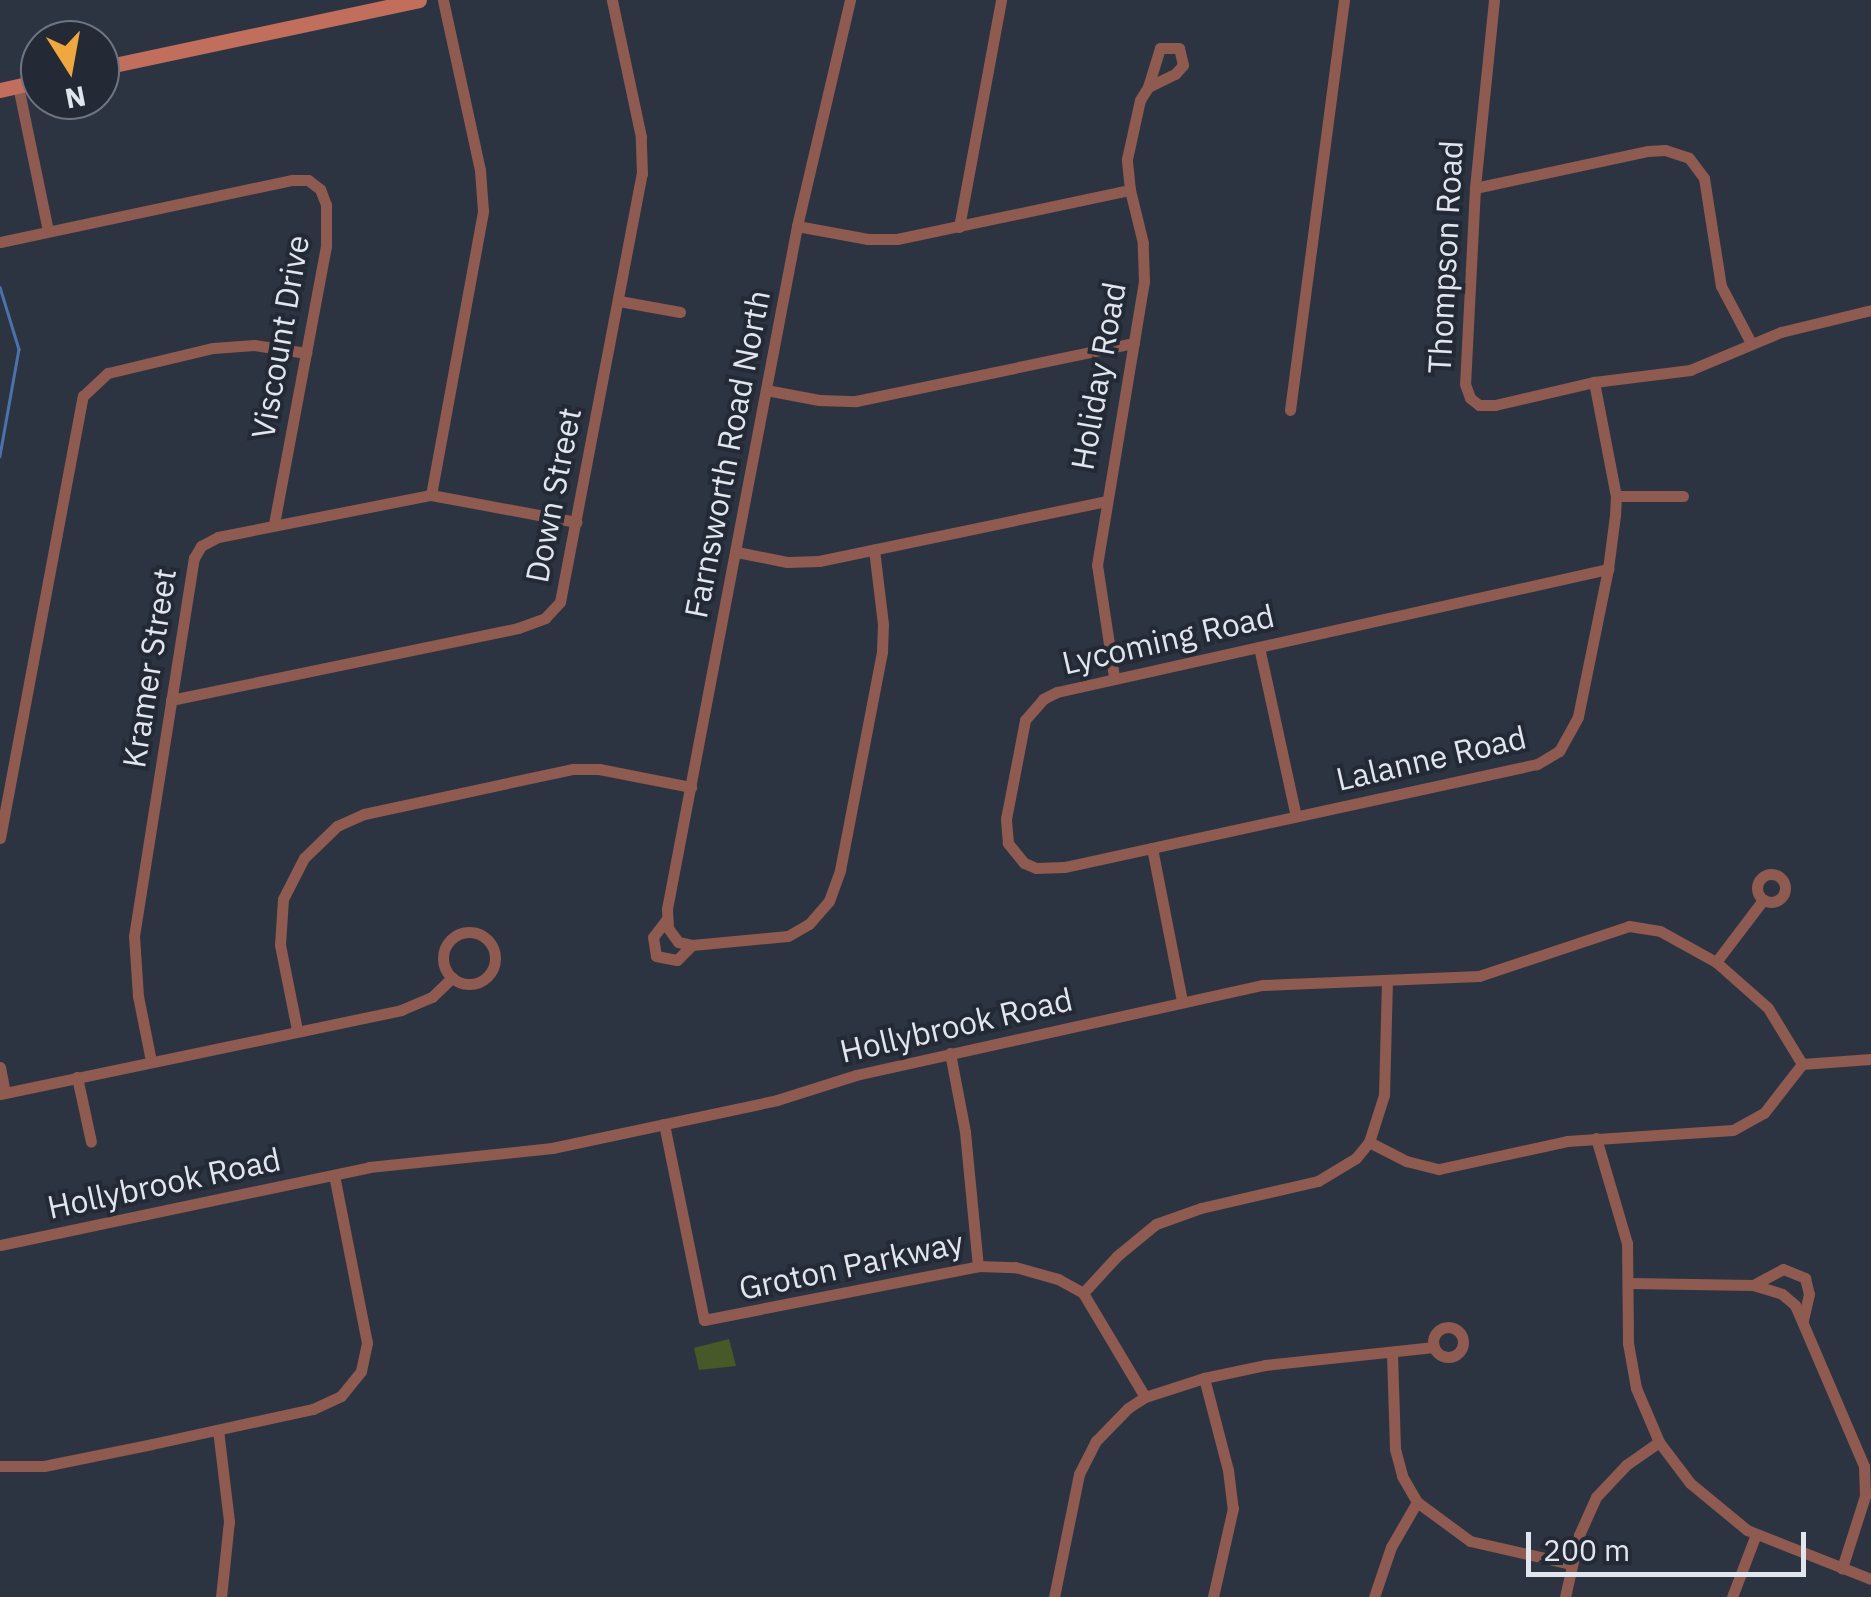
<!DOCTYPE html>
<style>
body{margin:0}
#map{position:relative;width:1871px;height:1597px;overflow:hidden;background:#2d3441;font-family:"IBM Plex Sans",sans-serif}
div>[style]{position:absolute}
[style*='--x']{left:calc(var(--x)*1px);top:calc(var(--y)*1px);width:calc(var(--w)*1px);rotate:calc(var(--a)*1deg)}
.green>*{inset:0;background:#465926}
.stream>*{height:2.5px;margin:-1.25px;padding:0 1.25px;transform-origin:1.25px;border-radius:1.25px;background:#4c72ac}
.street>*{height:11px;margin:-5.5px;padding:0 5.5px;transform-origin:5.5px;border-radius:5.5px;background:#8f5a4f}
.street>.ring{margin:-5.5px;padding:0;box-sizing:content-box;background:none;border:11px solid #8f5a4f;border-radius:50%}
.secondary>*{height:15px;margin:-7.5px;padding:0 7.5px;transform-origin:7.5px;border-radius:7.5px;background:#c16e5c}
span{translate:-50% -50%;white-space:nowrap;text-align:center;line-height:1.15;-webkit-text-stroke:8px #232a36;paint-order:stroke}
.street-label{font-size:32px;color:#e1e5ee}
.north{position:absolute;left:20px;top:20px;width:100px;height:100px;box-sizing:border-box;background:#232a36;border:2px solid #6f7580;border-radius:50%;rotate:169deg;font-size:28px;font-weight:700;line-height:40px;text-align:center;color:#e1e5ee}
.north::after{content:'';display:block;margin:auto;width:35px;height:45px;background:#eea83c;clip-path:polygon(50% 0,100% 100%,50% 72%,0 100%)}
.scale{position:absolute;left:1526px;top:1532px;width:280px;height:45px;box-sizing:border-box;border:5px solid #e1e5ee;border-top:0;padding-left:12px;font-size:30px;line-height:35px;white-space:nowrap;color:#e1e5ee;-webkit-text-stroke:8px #232a36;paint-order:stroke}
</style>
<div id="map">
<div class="green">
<div style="clip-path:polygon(729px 1339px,736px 1366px,699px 1370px,694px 1348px)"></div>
</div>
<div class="stream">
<div style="--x:0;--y:287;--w:65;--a:73"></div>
<div style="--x:19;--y:349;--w:109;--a:100.1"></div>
</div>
<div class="street">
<div style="--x:850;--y:0;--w:232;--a:103.2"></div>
<div style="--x:797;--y:226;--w:695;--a:100.78"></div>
<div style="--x:667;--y:909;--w:19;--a:87"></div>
<div style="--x:668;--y:928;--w:17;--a:54"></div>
<div style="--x:678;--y:942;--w:14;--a:12"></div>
<div style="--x:692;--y:945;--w:96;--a:-5.4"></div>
<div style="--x:788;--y:936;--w:24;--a:-30"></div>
<div style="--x:809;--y:924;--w:30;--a:-49"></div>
<div style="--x:829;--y:901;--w:33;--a:-70"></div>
<div style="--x:840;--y:870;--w:222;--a:-79.1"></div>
<div style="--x:882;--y:652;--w:28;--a:-88"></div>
<div style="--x:883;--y:624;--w:75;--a:-96.9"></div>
<div style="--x:1494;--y:0;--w:189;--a:95.8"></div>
<div style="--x:1475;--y:188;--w:196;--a:92.9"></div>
<div style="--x:1465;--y:384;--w:15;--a:70"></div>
<div style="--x:1470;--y:398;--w:11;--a:38"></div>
<div style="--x:1479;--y:405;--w:16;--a:0"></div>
<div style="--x:1495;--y:405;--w:102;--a:-13.1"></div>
<div style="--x:1594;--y:382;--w:97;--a:-7.1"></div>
<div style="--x:1690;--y:370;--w:99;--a:-22.7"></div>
<div style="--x:1781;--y:332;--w:93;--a:-13.7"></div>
<div style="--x:18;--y:86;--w:148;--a:78.3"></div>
<div style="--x:1475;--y:188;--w:177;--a:-12.1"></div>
<div style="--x:1648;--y:151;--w:17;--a:-3"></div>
<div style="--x:1665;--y:150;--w:25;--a:18"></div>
<div style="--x:1689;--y:158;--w:25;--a:53"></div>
<div style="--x:1704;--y:178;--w:109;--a:81.1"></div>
<div style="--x:1721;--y:286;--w:64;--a:62.2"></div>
<div style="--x:797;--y:226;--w:72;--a:10.4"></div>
<div style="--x:868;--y:239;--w:29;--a:0"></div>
<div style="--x:897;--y:239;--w:238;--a:-11.9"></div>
<div style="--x:959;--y:227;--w:231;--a:-79.5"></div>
<div style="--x:0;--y:242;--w:299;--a:-12"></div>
<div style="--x:292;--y:180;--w:16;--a:0"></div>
<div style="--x:308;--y:180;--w:15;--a:37"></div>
<div style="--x:320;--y:189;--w:17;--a:69"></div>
<div style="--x:326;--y:205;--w:41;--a:90"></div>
<div style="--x:326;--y:246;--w:284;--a:100.6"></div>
<div style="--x:619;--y:301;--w:62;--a:10.2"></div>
<div style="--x:1594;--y:382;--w:116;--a:79.1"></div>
<div style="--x:1616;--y:496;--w:19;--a:93"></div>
<div style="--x:1615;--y:515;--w:54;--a:97.4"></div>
<div style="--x:1608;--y:569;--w:151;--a:101.5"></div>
<div style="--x:1578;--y:717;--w:39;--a:119"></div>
<div style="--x:1559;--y:751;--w:26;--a:149"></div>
<div style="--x:1537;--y:764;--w:484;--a:167.7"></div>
<div style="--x:1064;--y:867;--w:28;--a:178"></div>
<div style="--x:1036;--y:868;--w:13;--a:-157"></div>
<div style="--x:1024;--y:863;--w:26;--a:-129"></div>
<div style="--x:1008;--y:843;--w:24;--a:-95"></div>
<div style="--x:1006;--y:819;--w:101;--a:-79.1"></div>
<div style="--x:1025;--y:720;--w:28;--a:-49"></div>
<div style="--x:1043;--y:699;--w:16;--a:-27"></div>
<div style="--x:1057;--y:692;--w:565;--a:-12.58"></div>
<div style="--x:766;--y:390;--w:54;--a:10.7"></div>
<div style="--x:819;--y:400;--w:37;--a:2"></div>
<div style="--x:856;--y:401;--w:284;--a:-11.8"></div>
<div style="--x:1290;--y:410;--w:414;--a:-82.5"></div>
<div style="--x:431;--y:495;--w:289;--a:-79.6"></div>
<div style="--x:483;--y:211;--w:41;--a:-94.2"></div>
<div style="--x:480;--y:170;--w:174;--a:-102.3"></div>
<div style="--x:1616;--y:496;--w:67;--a:0"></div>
<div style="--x:737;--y:552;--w:51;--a:11.3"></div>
<div style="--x:787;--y:562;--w:32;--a:-2"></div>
<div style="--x:819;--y:561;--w:292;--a:-11.8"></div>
<div style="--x:1259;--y:647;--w:173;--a:77.7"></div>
<div style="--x:1114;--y:677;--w:113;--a:-98.6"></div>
<div style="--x:1097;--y:565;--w:288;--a:-80.6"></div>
<div style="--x:1144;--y:281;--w:38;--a:-92"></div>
<div style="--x:1143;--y:243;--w:55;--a:-103.8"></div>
<div style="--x:1130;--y:190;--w:31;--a:-96"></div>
<div style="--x:1127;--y:159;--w:60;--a:-77.6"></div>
<div style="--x:1140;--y:100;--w:15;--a:-58"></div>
<div style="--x:1148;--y:87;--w:30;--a:-26"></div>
<div style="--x:1175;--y:74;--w:12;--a:-48"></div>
<div style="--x:1183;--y:65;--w:17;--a:-103"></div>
<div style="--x:1179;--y:48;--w:19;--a:180"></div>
<div style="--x:1160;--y:48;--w:41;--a:107.1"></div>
<div style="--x:171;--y:700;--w:354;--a:-11.7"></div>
<div style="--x:518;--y:628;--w:29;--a:-20"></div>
<div style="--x:545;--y:618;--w:22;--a:-47"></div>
<div style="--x:560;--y:602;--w:436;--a:-79.2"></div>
<div style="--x:642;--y:174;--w:37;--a:-92"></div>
<div style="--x:641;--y:137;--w:140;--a:-102"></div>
<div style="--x:0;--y:838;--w:450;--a:-79.4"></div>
<div style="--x:83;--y:396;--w:34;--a:-43"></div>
<div style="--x:108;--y:373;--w:108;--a:-13.4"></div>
<div style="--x:213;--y:348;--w:41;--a:-4.2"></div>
<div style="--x:254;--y:345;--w:53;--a:8.7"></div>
<div style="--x:1152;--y:848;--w:156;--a:78.9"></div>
<div class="ring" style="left:1757px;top:874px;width:17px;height:17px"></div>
<div style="--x:666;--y:920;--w:21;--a:127"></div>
<div style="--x:653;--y:937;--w:19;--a:81"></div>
<div style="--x:656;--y:956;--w:21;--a:11"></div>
<div style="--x:677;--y:960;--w:21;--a:-45"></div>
<div class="ring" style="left:443px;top:932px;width:41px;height:41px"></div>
<div style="--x:1716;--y:962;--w:78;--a:-52.8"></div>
<div style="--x:297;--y:1030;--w:87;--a:-101.3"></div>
<div style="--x:280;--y:945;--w:46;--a:-86.3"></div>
<div style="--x:283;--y:899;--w:46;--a:-62.9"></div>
<div style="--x:304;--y:858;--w:46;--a:-44.1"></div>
<div style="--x:337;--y:826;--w:30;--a:-24"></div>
<div style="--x:364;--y:814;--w:214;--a:-12.2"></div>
<div style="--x:573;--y:769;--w:26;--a:0"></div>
<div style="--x:599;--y:769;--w:94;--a:11.1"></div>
<div style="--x:950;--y:1053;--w:80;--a:79.2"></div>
<div style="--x:965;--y:1132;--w:135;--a:84.5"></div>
<div style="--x:151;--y:1061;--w:66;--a:-101.3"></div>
<div style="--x:138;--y:996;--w:60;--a:-93.8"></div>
<div style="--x:134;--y:936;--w:383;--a:-81"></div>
<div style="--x:194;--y:558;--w:14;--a:-60"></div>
<div style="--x:201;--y:546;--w:19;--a:-28"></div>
<div style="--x:218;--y:537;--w:217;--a:-11.2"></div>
<div style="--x:431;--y:495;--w:148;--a:10.5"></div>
<div style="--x:1802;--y:1064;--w:69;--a:-4.1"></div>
<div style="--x:0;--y:1067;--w:26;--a:79"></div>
<div style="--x:77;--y:1077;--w:66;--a:77.8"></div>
<div style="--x:0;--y:1094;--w:410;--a:-11.8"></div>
<div style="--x:401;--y:1010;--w:34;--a:-23"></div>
<div style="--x:432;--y:997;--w:28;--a:-44"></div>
<div style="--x:664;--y:1124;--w:200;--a:78.5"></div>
<div style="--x:704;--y:1320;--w:279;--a:-11.1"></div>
<div style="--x:978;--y:1266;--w:37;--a:2"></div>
<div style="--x:1015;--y:1267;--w:45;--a:15.6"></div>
<div style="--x:1058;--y:1279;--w:29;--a:29"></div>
<div style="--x:1083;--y:1293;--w:121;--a:59.2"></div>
<div style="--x:1596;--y:1138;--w:109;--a:73.6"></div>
<div style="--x:1627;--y:1243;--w:100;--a:89.4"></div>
<div style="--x:1628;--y:1343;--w:46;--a:79.9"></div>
<div style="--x:1636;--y:1388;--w:59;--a:66.9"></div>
<div style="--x:1659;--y:1442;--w:51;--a:52.9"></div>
<div style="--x:1690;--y:1483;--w:74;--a:39.5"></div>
<div style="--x:1747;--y:1530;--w:133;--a:21.6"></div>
<div style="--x:1369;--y:1142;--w:42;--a:27.2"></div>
<div style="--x:1406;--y:1161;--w:34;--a:14"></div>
<div style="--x:1439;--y:1169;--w:131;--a:-12.3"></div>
<div style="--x:1567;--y:1141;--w:166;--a:-3.8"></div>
<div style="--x:1733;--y:1130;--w:35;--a:-29"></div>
<div style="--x:1764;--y:1113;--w:62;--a:-52.2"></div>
<div style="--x:0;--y:1245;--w:377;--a:-11.9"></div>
<div style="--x:369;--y:1167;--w:184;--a:-5.9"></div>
<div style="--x:552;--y:1148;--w:230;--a:-12"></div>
<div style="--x:777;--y:1100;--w:83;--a:-17.6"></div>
<div style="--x:856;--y:1075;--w:417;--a:-12.5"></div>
<div style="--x:1263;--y:985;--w:216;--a:-2.4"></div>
<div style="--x:1479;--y:976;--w:158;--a:-18.4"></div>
<div style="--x:1629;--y:926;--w:31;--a:9"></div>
<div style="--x:1660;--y:931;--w:64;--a:29"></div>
<div style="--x:1716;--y:962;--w:69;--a:41.5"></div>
<div style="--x:1768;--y:1008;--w:66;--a:58.7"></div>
<div style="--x:1630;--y:1283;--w:123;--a:0.9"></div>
<div style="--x:1753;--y:1285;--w:30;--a:17"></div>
<div style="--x:1782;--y:1294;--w:17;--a:40"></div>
<div style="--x:1795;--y:1305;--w:175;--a:66.8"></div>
<div style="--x:1864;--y:1466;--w:30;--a:88"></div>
<div style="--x:1865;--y:1496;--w:76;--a:107.7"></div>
<div style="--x:1753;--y:1285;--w:34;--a:-28"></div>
<div style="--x:1783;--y:1269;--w:24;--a:22"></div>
<div style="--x:1805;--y:1278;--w:16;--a:76"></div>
<div style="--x:1809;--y:1294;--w:28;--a:103"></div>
<div style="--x:1083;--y:1293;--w:50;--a:-47.4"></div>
<div style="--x:1117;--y:1256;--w:50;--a:-39.4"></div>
<div style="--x:1156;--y:1224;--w:48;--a:-19.6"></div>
<div style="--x:1201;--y:1208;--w:120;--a:-13"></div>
<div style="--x:1318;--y:1181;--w:44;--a:-31.2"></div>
<div style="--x:1356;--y:1158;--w:21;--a:-51"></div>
<div style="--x:1369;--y:1142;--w:49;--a:-72.3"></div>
<div style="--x:1384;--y:1095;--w:113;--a:-88.5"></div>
<div class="ring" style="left:1433px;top:1327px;width:19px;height:19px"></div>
<div style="--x:1392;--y:1353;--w:96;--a:88.2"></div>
<div style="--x:1395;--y:1449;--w:28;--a:75"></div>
<div style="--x:1402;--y:1476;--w:30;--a:60"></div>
<div style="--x:1417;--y:1502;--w:66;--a:36.3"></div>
<div style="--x:1470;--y:1541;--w:104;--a:12.8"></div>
<div style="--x:1204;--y:1378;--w:95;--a:75.4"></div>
<div style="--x:1228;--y:1470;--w:38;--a:83"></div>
<div style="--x:1233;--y:1508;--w:91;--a:102.7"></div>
<div style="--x:218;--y:1430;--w:92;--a:83.1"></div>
<div style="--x:229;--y:1521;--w:76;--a:96"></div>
<div style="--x:0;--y:1466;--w:44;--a:0"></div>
<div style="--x:44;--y:1466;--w:110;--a:-11.5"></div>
<div style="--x:152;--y:1444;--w:165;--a:-12.3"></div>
<div style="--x:313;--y:1409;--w:31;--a:-25"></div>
<div style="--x:341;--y:1396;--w:32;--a:-51"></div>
<div style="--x:361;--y:1371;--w:29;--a:-78"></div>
<div style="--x:367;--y:1343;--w:171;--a:-101.1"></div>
<div style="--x:1054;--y:1597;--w:126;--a:-78.5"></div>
<div style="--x:1079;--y:1474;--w:37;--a:-63"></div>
<div style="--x:1096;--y:1441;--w:46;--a:-45.9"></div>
<div style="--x:1128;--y:1408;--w:20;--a:-33"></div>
<div style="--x:1145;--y:1397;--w:62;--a:-17.9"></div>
<div style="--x:1204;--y:1378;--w:62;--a:-12"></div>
<div style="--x:1265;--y:1365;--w:170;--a:-6.1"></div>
<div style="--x:1374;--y:1597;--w:53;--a:-71.2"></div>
<div style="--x:1391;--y:1547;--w:52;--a:-60"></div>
<div style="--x:1565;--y:1597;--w:64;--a:-77.3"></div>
<div style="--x:1579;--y:1535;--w:42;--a:-65.9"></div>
<div style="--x:1596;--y:1497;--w:44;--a:-46.8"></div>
<div style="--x:1626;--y:1465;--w:40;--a:-34.9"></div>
<div style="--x:1732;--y:1597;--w:67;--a:-69.1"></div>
</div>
<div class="secondary">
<div style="--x:100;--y:68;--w:326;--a:-12"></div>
<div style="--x:0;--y:90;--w:41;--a:-12.7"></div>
</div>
<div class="street-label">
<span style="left:1445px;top:257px;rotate:-87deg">Thompson Road</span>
<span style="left:280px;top:337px;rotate:-80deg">Viscount Drive</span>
<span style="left:1098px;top:376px;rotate:-80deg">Holiday Road</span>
<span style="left:727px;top:454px;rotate:-79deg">Farnsworth Road North</span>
<span style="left:553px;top:495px;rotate:-79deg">Down Street</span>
<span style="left:1168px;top:639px;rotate:-13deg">Lycoming Road</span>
<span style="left:149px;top:668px;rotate:-81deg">Kramer Street</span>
<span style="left:1431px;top:758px;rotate:-13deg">Lalanne Road</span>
<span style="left:956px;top:1025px;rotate:-13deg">Hollybrook Road</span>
<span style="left:164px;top:1183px;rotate:-12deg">Hollybrook Road</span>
<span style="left:851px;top:1265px;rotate:-12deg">Groton Parkway</span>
</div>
<div class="north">N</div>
<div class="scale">200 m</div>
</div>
